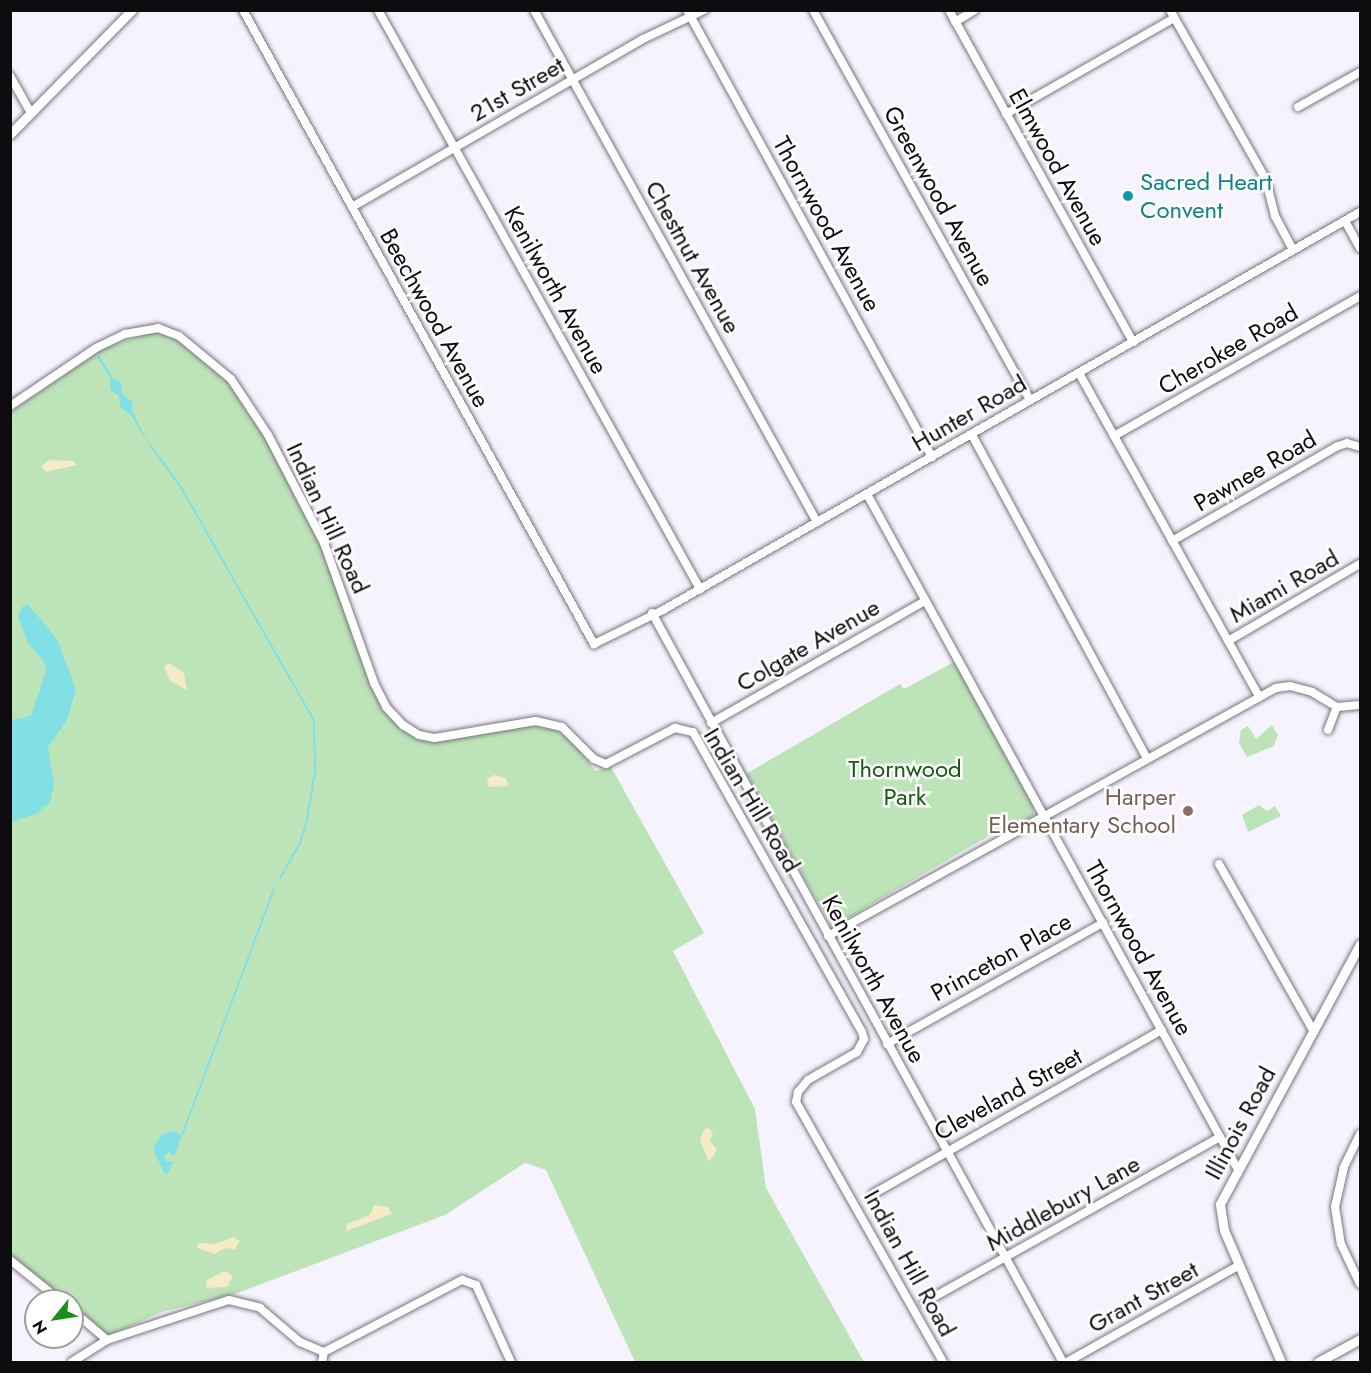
<!DOCTYPE html>
<style>
body{margin:0}
#map{position:relative;width:1371px;height:1373px;overflow:hidden;background:#f7f3fe;font-family:Jost,sans-serif}
div>[style]{position:absolute}
[style*='--x']{left:calc(var(--x)*1px);top:calc(var(--y)*1px);width:calc(var(--w)*1px);rotate:calc(var(--a)*1deg)}
.green>*{inset:0;background:#bde3b8}
.sand>*{inset:0;background:#f5ebc6}
.water>*{inset:0;background:#80e0e6}
.stream>*{height:2px;margin:-1px;padding:0 1px;transform-origin:1px;border-radius:1px;background:#80e0e6}
.roads{filter:drop-shadow(0 0 2px #78757f) drop-shadow(0 0 2px #78757f)}
.minor>*{height:8px;margin:-4px;padding:0 4px;transform-origin:4px;border-radius:4px;background:#fff}
.tertiary>*{height:9px;margin:-4.5px;padding:0 4.5px;transform-origin:4.5px;border-radius:4.5px;background:#fff}
.dots>*{width:16px;height:16px;translate:-50% -50%;box-sizing:border-box;border:3px solid #fff;border-radius:50%}
span{translate:-50% -50%;white-space:nowrap;text-align:center;line-height:1.15;-webkit-text-stroke:5px #fff;paint-order:stroke}
.street-label{font-size:24px;color:#0d0c0f}
.culture-label{font-size:24px;color:#0d838f}
.left{translate:0 -50%;text-align:left}
.park-label{font-size:24px;color:#185811}
.education-label{font-size:24px;color:#785e54}
.right{translate:-100% -50%;text-align:right}
.frame{position:absolute;inset:0;border:12px solid #0d0c0f;pointer-events:none}
.north{position:absolute;left:24px;top:1289px;width:60px;height:60px;box-sizing:border-box;background:#fff;border:2px solid #9e9e9f;border-radius:50%;rotate:240deg;font-size:16px;font-weight:700;line-height:24px;text-align:center;color:#0d0c0f}
.north::after{content:'';display:block;margin:auto;width:21px;height:27px;background:#19901c;clip-path:polygon(50% 0,100% 100%,50% 72%,0 100%)}
</style>
<div id="map">
<div class="green">
<div style="clip-path:polygon(152px 332px,178px 339px,230px 382px,265px 435px,316px 533px,387px 713px,397px 725px,432px 743px,516px 726px,549px 727px,570px 739px,596px 771px,611px 767px,704px 933px,673px 951px,755px 1109px,766px 1188px,864px 1362px,635px 1362px,546px 1170px,525px 1163px,445px 1215px,235px 1294px,162px 1312px,110px 1335px,103px 1333px,72px 1306px,72px 1301px,66px 1301px,11px 1255px,11px 412px,104px 348px)"></div>
<div style="clip-path:polygon(954px 662px,1033px 806px,1034px 815px,1017px 826px,1011px 823px,832px 927px,746px 774px,900px 684px,904px 689px)"></div>
<div style="clip-path:polygon(1272px 725px,1278px 735px,1274px 746px,1247px 757px,1239px 743px,1241px 730px,1248px 726px,1256px 739px)"></div>
<div style="clip-path:polygon(1259px 805px,1267px 811px,1275px 806px,1281px 816px,1248px 832px,1242px 815px)"></div>
</div>
<div class="sand">
<div style="clip-path:polygon(49px 460px,73px 461px,77px 465px,46px 472px,41px 466px)"></div>
<div style="clip-path:polygon(169px 663px,184px 673px,187px 690px,170px 681px,164px 667px)"></div>
<div style="clip-path:polygon(494px 775px,506px 778px,508px 786px,489px 787px,487px 779px)"></div>
<div style="clip-path:polygon(709px 1128px,713px 1134px,710px 1141px,717px 1150px,709px 1162px,700px 1141px,704px 1129px)"></div>
<div style="clip-path:polygon(374px 1205px,388px 1207px,392px 1214px,346px 1231px,347px 1224px,370px 1215px)"></div>
<div style="clip-path:polygon(233px 1237px,240px 1241px,235px 1249px,225px 1248px,215px 1254px,197px 1248px,199px 1243px,215px 1244px)"></div>
<div style="clip-path:polygon(225px 1271px,233px 1276px,227px 1287px,206px 1288px,207px 1280px)"></div>
</div>
<div class="water">
<div style="clip-path:polygon(99px 355px,113px 378px,121px 382px,122px 394px,132px 401px,132px 410px,150px 448px,131px 415px,120px 407px,119px 396px,110px 389px,111px 380px,97px 357px)"></div>
<div style="clip-path:polygon(28px 604px,58px 641px,76px 690px,67px 720px,48px 747px,54px 784px,50px 802px,36px 814px,11px 822px,11px 720px,31px 716px,46px 671px,44px 662px,28px 643px,18px 616px,23px 606px)"></div>
<div style="clip-path:polygon(174px 1131px,182px 1135px,174px 1157px,169px 1152px,164px 1156px,166px 1161px,173px 1162px,168px 1174px,164px 1173px,153px 1148px,162px 1134px)"></div>
</div>
<div class="stream">
<div style="--x:150;--y:445;--w:54;--a:54"></div>
<div style="--x:182;--y:489;--w:266;--a:60.3"></div>
<div style="--x:314;--y:720;--w:51;--a:88.9"></div>
<div style="--x:315;--y:771;--w:50;--a:99.3"></div>
<div style="--x:307;--y:820;--w:24;--a:107"></div>
<div style="--x:300;--y:843;--w:40;--a:119.7"></div>
<div style="--x:182;--y:1135;--w:263;--a:-69.5"></div>
</div>
<div class="roads">
<div class="minor">
<div style="--x:243;--y:10;--w:725;--a:61.03"></div>
<div style="--x:594;--y:644;--w:77;--a:-26.2"></div>
<div style="--x:663;--y:610;--w:803;--a:-29.73"></div>
<div style="--x:378;--y:10;--w:663;--a:60.92"></div>
<div style="--x:534;--y:10;--w:585;--a:61.07"></div>
<div style="--x:687;--y:10;--w:510;--a:61.27"></div>
<div style="--x:813;--y:10;--w:446;--a:60.9"></div>
<div style="--x:949;--y:10;--w:380;--a:61"></div>
<div style="--x:1170;--y:10;--w:195;--a:60.5"></div>
<div style="--x:1266;--y:180;--w:37;--a:76"></div>
<div style="--x:1275;--y:216;--w:38;--a:62"></div>
<div style="--x:955;--y:22;--w:23;--a:-31"></div>
<div style="--x:10;--y:76;--w:43;--a:60.4"></div>
<div style="--x:1298;--y:107;--w:71;--a:-29.4"></div>
<div style="--x:1006;--y:114;--w:193;--a:-29.7"></div>
<div style="--x:352;--y:207;--w:336;--a:-30"></div>
<div style="--x:643;--y:39;--w:68;--a:-25.4"></div>
<div style="--x:1345;--y:221;--w:31;--a:61"></div>
<div style="--x:1079;--y:373;--w:371;--a:60.9"></div>
<div style="--x:10;--y:406;--w:104;--a:-34"></div>
<div style="--x:96;--y:348;--w:32;--a:-26"></div>
<div style="--x:125;--y:334;--w:34;--a:-10"></div>
<div style="--x:158;--y:328;--w:22;--a:21"></div>
<div style="--x:179;--y:336;--w:67;--a:39.6"></div>
<div style="--x:231;--y:379;--w:67;--a:56.5"></div>
<div style="--x:268;--y:435;--w:122;--a:62.6"></div>
<div style="--x:324;--y:543;--w:149;--a:70.3"></div>
<div style="--x:374;--y:683;--w:27;--a:63"></div>
<div style="--x:386;--y:707;--w:25;--a:47"></div>
<div style="--x:403;--y:725;--w:19;--a:32"></div>
<div style="--x:419;--y:735;--w:16;--a:11"></div>
<div style="--x:435;--y:738;--w:102;--a:-9.6"></div>
<div style="--x:536;--y:721;--w:27;--a:13"></div>
<div style="--x:562;--y:727;--w:45;--a:45"></div>
<div style="--x:594;--y:759;--w:13;--a:23"></div>
<div style="--x:606;--y:764;--w:78;--a:-27.6"></div>
<div style="--x:675;--y:728;--w:18;--a:13"></div>
<div style="--x:693;--y:732;--w:344;--a:60.6"></div>
<div style="--x:862;--y:1032;--w:7;--a:74"></div>
<div style="--x:864;--y:1039;--w:15;--a:118"></div>
<div style="--x:857;--y:1052;--w:56;--a:150.3"></div>
<div style="--x:808;--y:1080;--w:16;--a:130"></div>
<div style="--x:798;--y:1092;--w:10;--a:101"></div>
<div style="--x:796;--y:1102;--w:299;--a:60.5"></div>
<div style="--x:972;--y:435;--w:366;--a:61.6"></div>
<div style="--x:1114;--y:436;--w:283;--a:-29.6"></div>
<div style="--x:867;--y:494;--w:769;--a:61.23"></div>
<div style="--x:1172;--y:541;--w:191;--a:-29.8"></div>
<div style="--x:1338;--y:446;--w:9;--a:-18"></div>
<div style="--x:1347;--y:443;--w:14;--a:17"></div>
<div style="--x:652;--y:613;--w:854;--a:61.25"></div>
<div style="--x:1228;--y:641;--w:153;--a:-30.3"></div>
<div style="--x:711;--y:723;--w:246;--a:-29.7"></div>
<div style="--x:1328;--y:730;--w:25;--a:-69"></div>
<div style="--x:1219;--y:864;--w:191;--a:60.5"></div>
<div style="--x:828;--y:936;--w:512;--a:-28.97"></div>
<div style="--x:1276;--y:688;--w:14;--a:-8"></div>
<div style="--x:1290;--y:686;--w:23;--a:15"></div>
<div style="--x:1312;--y:692;--w:29;--a:31"></div>
<div style="--x:1337;--y:707;--w:23;--a:-5"></div>
<div style="--x:887;--y:1044;--w:248;--a:-29.3"></div>
<div style="--x:1360;--y:1134;--w:37;--a:116"></div>
<div style="--x:1344;--y:1167;--w:41;--a:102.7"></div>
<div style="--x:1335;--y:1207;--w:37;--a:81"></div>
<div style="--x:1341;--y:1244;--w:44;--a:64.6"></div>
<div style="--x:873;--y:1194;--w:332;--a:-29.6"></div>
<div style="--x:10;--y:1260;--w:65;--a:38.8"></div>
<div style="--x:925;--y:1302;--w:338;--a:-29.2"></div>
<div style="--x:72;--y:1310;--w:46;--a:40.6"></div>
<div style="--x:72;--y:1362;--w:41;--a:-32.2"></div>
<div style="--x:107;--y:1340;--w:128;--a:-18.2"></div>
<div style="--x:229;--y:1300;--w:32;--a:14"></div>
<div style="--x:260;--y:1308;--w:52;--a:40.4"></div>
<div style="--x:300;--y:1342;--w:26;--a:23"></div>
<div style="--x:324;--y:1352;--w:156;--a:-27.6"></div>
<div style="--x:462;--y:1280;--w:15;--a:20"></div>
<div style="--x:476;--y:1285;--w:85;--a:65.6"></div>
<div style="--x:322;--y:1362;--w:10;--a:-79"></div>
<div style="--x:1067;--y:1362;--w:196;--a:-29.3"></div>
</div>
<div class="tertiary">
<div style="--x:10;--y:134;--w:174;--a:-45.5"></div>
<div style="--x:1281;--y:1362;--w:144;--a:-113.4"></div>
<div style="--x:1224;--y:1230;--w:26;--a:-99"></div>
<div style="--x:1220;--y:1204;--w:295;--a:-61.7"></div>
<div style="--x:1318;--y:1362;--w:48;--a:-28.7"></div>
</div>
</div>
<div class="dots">
<div style="left:1128px;top:196px;background:#0f9aa8"></div>
<div style="left:1188px;top:811px;background:#8d6e63"></div>
</div>
<div class="street-label">
<span style="left:517px;top:89px;rotate:-30deg">21st Street</span>
<span style="left:1058px;top:167px;rotate:61deg">Elmwood Avenue</span>
<span style="left:939px;top:196px;rotate:61deg">Greenwood Avenue</span>
<span style="left:827px;top:224px;rotate:61deg">Thornwood Avenue</span>
<span style="left:693px;top:257px;rotate:61deg">Chestnut Avenue</span>
<span style="left:556px;top:290px;rotate:61deg">Kenilworth Avenue</span>
<span style="left:435px;top:318px;rotate:61deg">Beechwood Avenue</span>
<span style="left:1228px;top:349px;rotate:-30deg">Cherokee Road</span>
<span style="left:969px;top:413px;rotate:-30deg">Hunter Road</span>
<span style="left:1255px;top:471px;rotate:-30deg">Pawnee Road</span>
<span style="left:328px;top:518px;rotate:65deg">Indian Hill Road</span>
<span style="left:1284px;top:586px;rotate:-30deg">Miami Road</span>
<span style="left:808px;top:645px;rotate:-30deg">Colgate Avenue</span>
<span style="left:752px;top:800px;rotate:59deg">Indian Hill Road</span>
<span style="left:1139px;top:948px;rotate:61deg">Thornwood Avenue</span>
<span style="left:1001px;top:957px;rotate:-29deg">Princeton Place</span>
<span style="left:874px;top:979px;rotate:61deg">Kenilworth Avenue</span>
<span style="left:1008px;top:1094px;rotate:-29deg">Cleveland Street</span>
<span style="left:1240px;top:1123px;rotate:-62deg">Illinois Road</span>
<span style="left:1063px;top:1203px;rotate:-29deg">Middlebury Lane</span>
<span style="left:910px;top:1263px;rotate:61deg">Indian Hill Road</span>
<span style="left:1143px;top:1297px;rotate:-29deg">Grant Street</span>
</div>
<div class="culture-label">
<span class="left" style="left:1140px;top:196px">Sacred Heart<br>Convent</span>
</div>
<div class="park-label">
<span style="left:905px;top:783px">Thornwood<br>Park</span>
</div>
<div class="education-label">
<span class="right" style="left:1176px;top:811px">Harper<br>Elementary School</span>
</div>
<div class="frame"></div>
<div class="north">N</div>
</div>
